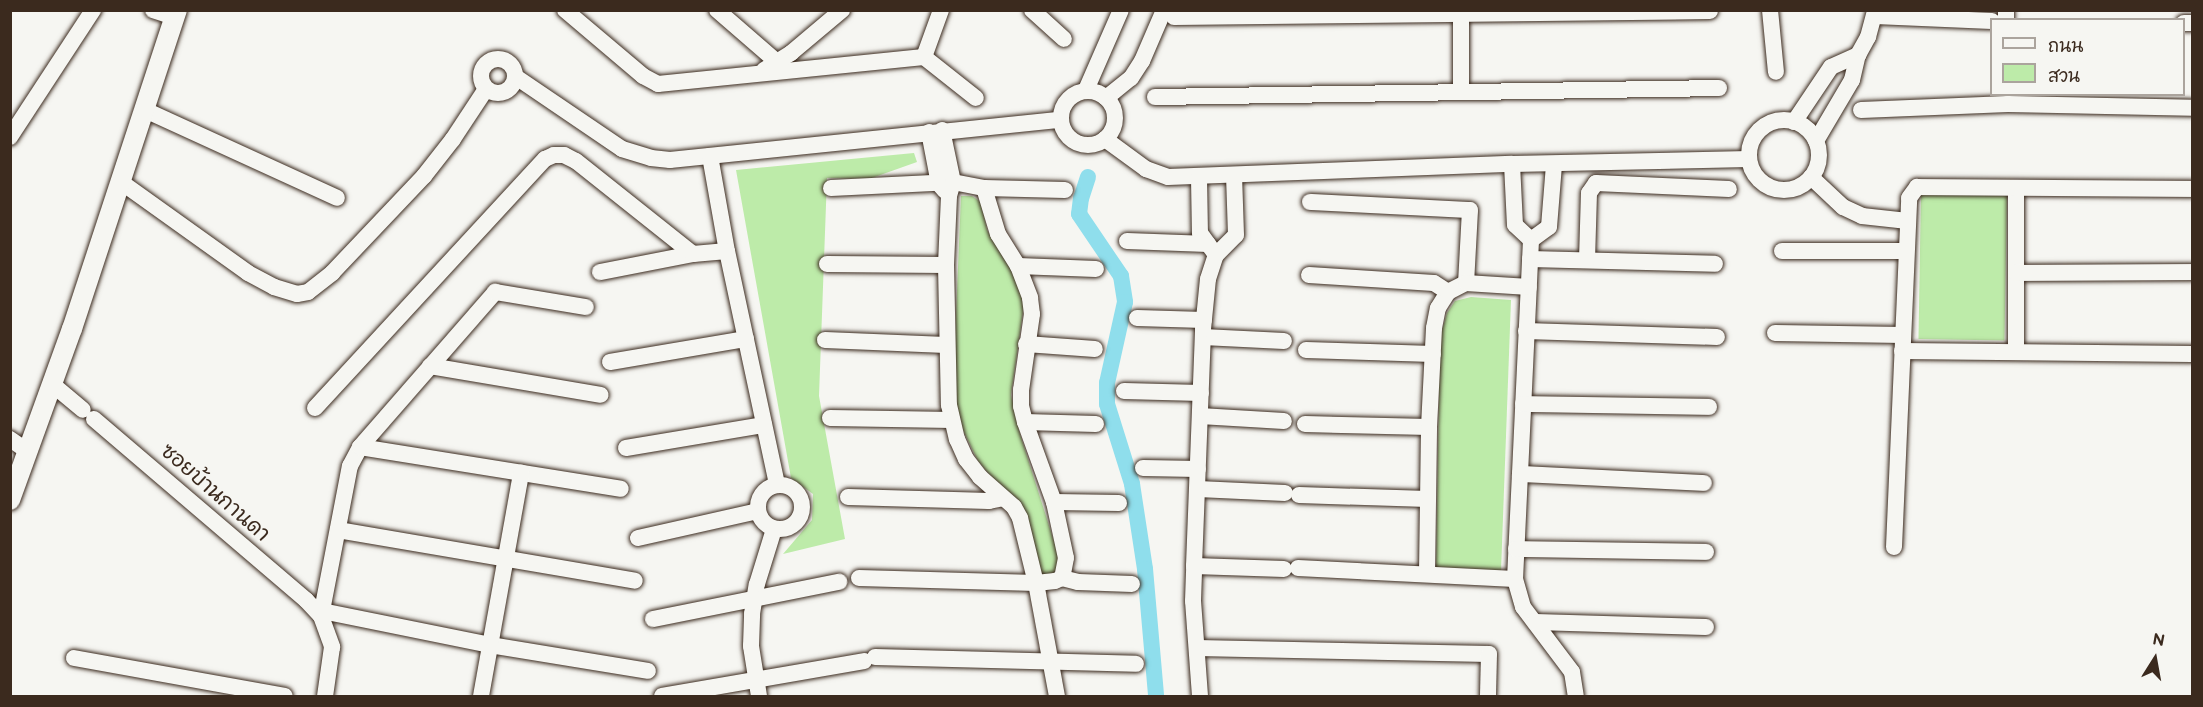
<!DOCTYPE html>
<meta charset="utf-8">
<style>
body{margin:0}
#map{position:relative;width:2203px;height:707px;overflow:hidden;background:#f6f6f2;font-family:"Balsamiq Sans","Playpen Sans Thai",sans-serif}
div>[style]{position:absolute}
[style*='--x']{left:calc(var(--x)*1px);top:calc(var(--y)*1px);width:calc(var(--w)*1px);rotate:calc(var(--a)*1deg)}
.green>*{inset:0;background:#bdeba9;transform-origin:0 0}
.canal>*{height:16px;margin:-8px;padding:0 8px;transform-origin:8px;border-radius:8px;background:#8fdeec}
.roads{filter:drop-shadow(0 0 2px #3b2a1e) drop-shadow(0 0 2px #3b2a1e)}
.minor>*{height:16px;margin:-8px;padding:0 8px;transform-origin:8px;border-radius:8px;background:#f6f6f2}
.minor>.ring{margin:-8px;padding:0;box-sizing:content-box;background:none;border:16px solid #f6f6f2;border-radius:50%}
.tertiary>*{height:20px;margin:-10px;padding:0 10px;transform-origin:10px;border-radius:10px;background:#f6f6f2}
span{translate:-50% -50%;white-space:nowrap;text-align:center;line-height:1.15;-webkit-text-stroke:4.5px #f6f6f2;paint-order:stroke}
.street-label{font-size:21px;color:#3b2a1e}
.frame{position:absolute;inset:0;border:12px solid #3b2a1e;pointer-events:none}
.legend{position:absolute;left:1990px;top:18px;width:195px;height:78px;box-sizing:border-box;background:#f6f6f2;border:2px solid #aba49d;margin:0;padding:8px 10px;list-style:none;font-size:18px;color:#3b2a1e}
.legend li{display:flex;align-items:center;gap:12px;height:30px}
.legend b{width:30px;border:2px solid #aba49d}
.north{position:absolute;left:2125px;top:629px;width:60px;height:60px;-webkit-text-stroke:4px #f6f6f2;paint-order:stroke;rotate:11deg;font-size:16px;font-weight:700;line-height:24px;text-align:center;color:#3b2a1e}
.north::after{content:'';display:block;margin:auto;width:21px;height:27px;background:#3b2a1e;clip-path:polygon(50% 0,100% 100%,50% 72%,0 100%)}
</style>
<div id="map">
<div class="green">
<div style="clip-path:polygon(914px 153px,917px 162px,869px 179px,827px 178px,819px 396px,845px 539px,783px 554px,812px 520px,813px 494px,791px 478px,736px 170px)"></div>
<div style="left:1921px;top:194px;width:86px;height:145px;rotate:1deg"></div>
<div style="clip-path:polygon(961px 196px,972px 196px,981px 202px,987px 230px,1015px 276px,1024px 305px,1011px 395px,1020px 434px,1059px 557px,1056px 572px,1039px 577px,994px 480px,978px 461px,958px 420px,953px 386px)"></div>
<div style="clip-path:polygon(1471px 297px,1511px 300px,1501px 571px,1436px 567px,1440px 337px,1447px 313px,1455px 301px)"></div>
</div>
<div class="canal">
<div style="--x:1088;--y:177;--w:22;--a:108"></div>
<div style="--x:1081;--y:198;--w:16;--a:97"></div>
<div style="--x:1079;--y:214;--w:75;--a:55.9"></div>
<div style="--x:1121;--y:276;--w:26;--a:81"></div>
<div style="--x:1125;--y:302;--w:83;--a:102.5"></div>
<div style="--x:1107;--y:383;--w:21;--a:90"></div>
<div style="--x:1107;--y:404;--w:84;--a:72.6"></div>
<div style="--x:1132;--y:484;--w:86;--a:81.3"></div>
<div style="--x:1145;--y:569;--w:127;--a:85"></div>
</div>
<div class="roads">
<div class="minor">
<div style="--x:153;--y:10;--w:23;--a:18"></div>
<div style="--x:565;--y:10;--w:102;--a:40.2"></div>
<div style="--x:643;--y:76;--w:17;--a:28"></div>
<div style="--x:658;--y:84;--w:267;--a:-5.8"></div>
<div style="--x:924;--y:57;--w:66;--a:38.3"></div>
<div style="--x:717;--y:10;--w:79;--a:40.9"></div>
<div style="--x:1032;--y:10;--w:43;--a:42.2"></div>
<div style="--x:1461;--y:10;--w:82;--a:90"></div>
<div style="--x:1770;--y:10;--w:62;--a:84.5"></div>
<div style="--x:2006;--y:10;--w:10;--a:90"></div>
<div style="--x:1875;--y:16;--w:117;--a:2.4"></div>
<div style="--x:1174;--y:17;--w:536;--a:-0.64"></div>
<div style="--x:2184;--y:23;--w:8;--a:0"></div>
<div style="--x:924;--y:57;--w:50;--a:-70.1"></div>
<div class="ring" style="left:481px;top:59px;width:18px;height:18px"></div>
<div style="--x:764;--y:70;--w:32;--a:-32"></div>
<div style="--x:791;--y:53;--w:67;--a:-40.1"></div>
<div style="--x:516;--y:77;--w:128;--a:34.2"></div>
<div style="--x:622;--y:149;--w:30;--a:17"></div>
<div style="--x:651;--y:158;--w:19;--a:6"></div>
<div style="--x:670;--y:160;--w:392;--a:-5.9"></div>
<div style="--x:1086;--y:90;--w:87;--a:-66.4"></div>
<div class="ring" style="left:1061px;top:91px;width:38px;height:38px"></div>
<div style="--x:1155;--y:97;--w:564;--a:-0.91"></div>
<div style="--x:1106;--y:98;--w:32;--a:-39"></div>
<div style="--x:1131;--y:78;--w:20;--a:-57"></div>
<div style="--x:1142;--y:61;--w:56;--a:-66.7"></div>
<div style="--x:145;--y:110;--w:211;--a:24.6"></div>
<div style="--x:1861;--y:110;--w:147;--a:-2.3"></div>
<div style="--x:2008;--y:104;--w:184;--a:1.2"></div>
<div class="ring" style="left:1749px;top:120px;width:54px;height:54px"></div>
<div style="--x:1794;--y:122;--w:66;--a:-56.1"></div>
<div style="--x:1831;--y:67;--w:30;--a:-24"></div>
<div style="--x:942;--y:130;--w:53;--a:78.1"></div>
<div style="--x:953;--y:182;--w:15;--a:106"></div>
<div style="--x:949;--y:196;--w:69;--a:92.5"></div>
<div style="--x:946;--y:265;--w:140;--a:88.8"></div>
<div style="--x:949;--y:405;--w:35;--a:77"></div>
<div style="--x:957;--y:439;--w:22;--a:66"></div>
<div style="--x:966;--y:459;--w:23;--a:52"></div>
<div style="--x:980;--y:477;--w:45;--a:41.4"></div>
<div style="--x:1014;--y:507;--w:13;--a:61"></div>
<div style="--x:1020;--y:518;--w:67;--a:76.2"></div>
<div style="--x:1036;--y:583;--w:115;--a:79.5"></div>
<div style="--x:929;--y:132;--w:53;--a:79.1"></div>
<div style="--x:939;--y:184;--w:9;--a:49"></div>
<div style="--x:10;--y:137;--w:152;--a:-56.8"></div>
<div style="--x:1105;--y:139;--w:51;--a:36.2"></div>
<div style="--x:1146;--y:169;--w:23;--a:20"></div>
<div style="--x:1168;--y:177;--w:344;--a:-2.2"></div>
<div style="--x:1512;--y:164;--w:237;--a:-1.2"></div>
<div style="--x:1816;--y:141;--w:71;--a:-59.5"></div>
<div style="--x:1852;--y:80;--w:26;--a:-77"></div>
<div style="--x:1858;--y:55;--w:21;--a:-61"></div>
<div style="--x:1868;--y:37;--w:28;--a:-75"></div>
<div style="--x:710;--y:156;--w:97;--a:79.9"></div>
<div style="--x:727;--y:251;--w:239;--a:77.9"></div>
<div style="--x:1512;--y:164;--w:61;--a:87.2"></div>
<div style="--x:1515;--y:225;--w:22;--a:43"></div>
<div style="--x:1811;--y:177;--w:44;--a:43.2"></div>
<div style="--x:1843;--y:207;--w:21;--a:25"></div>
<div style="--x:1862;--y:216;--w:46;--a:6.2"></div>
<div style="--x:1199;--y:178;--w:55;--a:89"></div>
<div style="--x:1200;--y:233;--w:27;--a:54"></div>
<div style="--x:1216;--y:255;--w:28;--a:-45"></div>
<div style="--x:1236;--y:235;--w:59;--a:-91.9"></div>
<div style="--x:121;--y:182;--w:156;--a:35.6"></div>
<div style="--x:248;--y:273;--w:30;--a:28"></div>
<div style="--x:274;--y:287;--w:24;--a:17"></div>
<div style="--x:297;--y:294;--w:11;--a:-10"></div>
<div style="--x:308;--y:292;--w:31;--a:-38"></div>
<div style="--x:332;--y:273;--w:134;--a:-46.5"></div>
<div style="--x:424;--y:176;--w:47;--a:-51.9"></div>
<div style="--x:453;--y:139;--w:60;--a:-56.6"></div>
<div style="--x:831;--y:188;--w:122;--a:-2.8"></div>
<div style="--x:953;--y:182;--w:32;--a:11"></div>
<div style="--x:984;--y:188;--w:48;--a:73.1"></div>
<div style="--x:998;--y:234;--w:38;--a:58"></div>
<div style="--x:1018;--y:266;--w:34;--a:69"></div>
<div style="--x:1030;--y:298;--w:16;--a:83"></div>
<div style="--x:1032;--y:314;--w:77;--a:98.2"></div>
<div style="--x:1021;--y:390;--w:16;--a:90"></div>
<div style="--x:1021;--y:406;--w:16;--a:76"></div>
<div style="--x:1025;--y:422;--w:85;--a:70.1"></div>
<div style="--x:1054;--y:502;--w:57;--a:77.9"></div>
<div style="--x:1066;--y:558;--w:20;--a:101"></div>
<div style="--x:984;--y:188;--w:81;--a:1.4"></div>
<div style="--x:2016;--y:188;--w:164;--a:90"></div>
<div style="--x:1310;--y:202;--w:160;--a:2.9"></div>
<div style="--x:1470;--y:210;--w:73;--a:93.1"></div>
<div style="--x:1531;--y:240;--w:339;--a:92.7"></div>
<div style="--x:1515;--y:579;--w:29;--a:74"></div>
<div style="--x:1523;--y:607;--w:81;--a:53"></div>
<div style="--x:1572;--y:672;--w:24;--a:81"></div>
<div style="--x:1531;--y:240;--w:22;--a:-36"></div>
<div style="--x:1549;--y:227;--w:62;--a:-85.4"></div>
<div style="--x:1127;--y:241;--w:81;--a:2.1"></div>
<div style="--x:1782;--y:251;--w:124;--a:0"></div>
<div style="--x:1530;--y:259;--w:185;--a:1.5"></div>
<div style="--x:1587;--y:260;--w:67;--a:-88.3"></div>
<div style="--x:1589;--y:193;--w:12;--a:-55"></div>
<div style="--x:1596;--y:183;--w:133;--a:2.6"></div>
<div style="--x:827;--y:264;--w:119;--a:0.5"></div>
<div style="--x:1018;--y:266;--w:78;--a:2.2"></div>
<div style="--x:600;--y:272;--w:95;--a:-11"></div>
<div style="--x:2016;--y:273;--w:176;--a:-0.3"></div>
<div style="--x:1309;--y:275;--w:125;--a:3.7"></div>
<div style="--x:1434;--y:283;--w:17;--a:33"></div>
<div style="--x:1137;--y:318;--w:67;--a:1.7"></div>
<div style="--x:1526;--y:331;--w:191;--a:1.8"></div>
<div style="--x:1775;--y:333;--w:128;--a:0.9"></div>
<div style="--x:1203;--y:337;--w:81;--a:2.8"></div>
<div style="--x:825;--y:340;--w:121;--a:2.4"></div>
<div style="--x:1026;--y:344;--w:69;--a:4.1"></div>
<div style="--x:1306;--y:350;--w:127;--a:1.8"></div>
<div style="--x:1902;--y:351;--w:290;--a:0.6"></div>
<div style="--x:610;--y:362;--w:138;--a:-9.6"></div>
<div style="--x:430;--y:366;--w:173;--a:9.6"></div>
<div style="--x:52;--y:384;--w:40;--a:40"></div>
<div style="--x:1124;--y:391;--w:77;--a:1.5"></div>
<div style="--x:1523;--y:404;--w:186;--a:0.9"></div>
<div style="--x:315;--y:408;--w:339;--a:-47.3"></div>
<div style="--x:545;--y:159;--w:10;--a:-24"></div>
<div style="--x:554;--y:155;--w:10;--a:0"></div>
<div style="--x:564;--y:155;--w:13;--a:27"></div>
<div style="--x:576;--y:161;--w:149;--a:38.5"></div>
<div style="--x:693;--y:254;--w:34;--a:-5"></div>
<div style="--x:1200;--y:416;--w:84;--a:3.4"></div>
<div style="--x:830;--y:418;--w:122;--a:0.9"></div>
<div style="--x:94;--y:419;--w:279;--a:40.5"></div>
<div style="--x:306;--y:600;--w:22;--a:47"></div>
<div style="--x:321;--y:616;--w:33;--a:70"></div>
<div style="--x:332;--y:647;--w:49;--a:98.1"></div>
<div style="--x:1025;--y:422;--w:71;--a:1.6"></div>
<div style="--x:1305;--y:424;--w:124;--a:1.4"></div>
<div style="--x:10;--y:439;--w:21;--a:35"></div>
<div style="--x:360;--y:447;--w:264;--a:9.1"></div>
<div style="--x:626;--y:448;--w:140;--a:-9.5"></div>
<div style="--x:1143;--y:468;--w:55;--a:1"></div>
<div style="--x:1520;--y:474;--w:184;--a:2.8"></div>
<div class="ring" style="left:758px;top:485px;width:28px;height:28px"></div>
<div style="--x:1198;--y:489;--w:87;--a:2.6"></div>
<div style="--x:1299;--y:495;--w:129;--a:1.8"></div>
<div style="--x:848;--y:497;--w:141;--a:1.6"></div>
<div style="--x:989;--y:501;--w:14;--a:-12"></div>
<div style="--x:1054;--y:502;--w:65;--a:0.9"></div>
<div style="--x:338;--y:530;--w:301;--a:9.7"></div>
<div style="--x:638;--y:538;--w:123;--a:-12.7"></div>
<div style="--x:1894;--y:547;--w:349;--a:-87.5"></div>
<div style="--x:1909;--y:198;--w:14;--a:-54"></div>
<div style="--x:1917;--y:187;--w:275;--a:0.4"></div>
<div style="--x:1516;--y:549;--w:190;--a:0.9"></div>
<div style="--x:1194;--y:566;--w:90;--a:1.9"></div>
<div style="--x:1298;--y:568;--w:217;--a:2.9"></div>
<div style="--x:1427;--y:573;--w:146;--a:-89.2"></div>
<div style="--x:1429;--y:427;--w:99;--a:-87.1"></div>
<div style="--x:1434;--y:328;--w:20;--a:-79"></div>
<div style="--x:1438;--y:308;--w:19;--a:-58"></div>
<div style="--x:1448;--y:292;--w:20;--a:-27"></div>
<div style="--x:1466;--y:283;--w:63;--a:3.6"></div>
<div style="--x:859;--y:578;--w:177;--a:1.6"></div>
<div style="--x:1036;--y:583;--w:19;--a:-6"></div>
<div style="--x:1055;--y:581;--w:8;--a:-23"></div>
<div style="--x:1062;--y:578;--w:16;--a:14"></div>
<div style="--x:1078;--y:582;--w:54;--a:2.1"></div>
<div style="--x:322;--y:611;--w:171;--a:11.4"></div>
<div style="--x:490;--y:645;--w:160;--a:9.3"></div>
<div style="--x:321;--y:616;--w:153;--a:-79.1"></div>
<div style="--x:350;--y:466;--w:21;--a:-62"></div>
<div style="--x:360;--y:447;--w:206;--a:-48.9"></div>
<div style="--x:495;--y:292;--w:92;--a:9.4"></div>
<div style="--x:653;--y:619;--w:190;--a:-11.3"></div>
<div style="--x:1535;--y:622;--w:171;--a:1.7"></div>
<div style="--x:1197;--y:648;--w:292;--a:1.2"></div>
<div style="--x:1489;--y:654;--w:42;--a:91.4"></div>
<div style="--x:875;--y:657;--w:261;--a:1.5"></div>
<div style="--x:74;--y:658;--w:214;--a:10.2"></div>
<div style="--x:481;--y:696;--w:227;--a:-79.8"></div>
<div style="--x:662;--y:696;--w:205;--a:-9.8"></div>
<div style="--x:759;--y:696;--w:51;--a:-99.1"></div>
<div style="--x:751;--y:646;--w:32;--a:-88"></div>
<div style="--x:752;--y:614;--w:30;--a:-81"></div>
<div style="--x:757;--y:584;--w:58;--a:-72.8"></div>
<div style="--x:1200;--y:696;--w:95;--a:-94.2"></div>
<div style="--x:1193;--y:601;--w:35;--a:-88"></div>
<div style="--x:1194;--y:566;--w:237;--a:-87.8"></div>
<div style="--x:1203;--y:329;--w:50;--a:-84.3"></div>
<div style="--x:1208;--y:279;--w:25;--a:-72"></div>
</div>
<div class="tertiary">
<div style="--x:10;--y:500;--w:182;--a:-70.1"></div>
<div style="--x:72;--y:329;--w:336;--a:-71.8"></div>
</div>
</div>
<div class="street-label">
<span style="left:215px;top:493px;rotate:41deg">ซอยบ้านกานดา</span>
</div>
<div class="frame"></div>
<ul class="legend">
<li><b style="height:8px;background:#f6f6f2"></b>ถนน</li>
<li><b style="height:16px;background:#bdeba9"></b>สวน</li>
</ul>
<div class="north">N</div>
</div>
